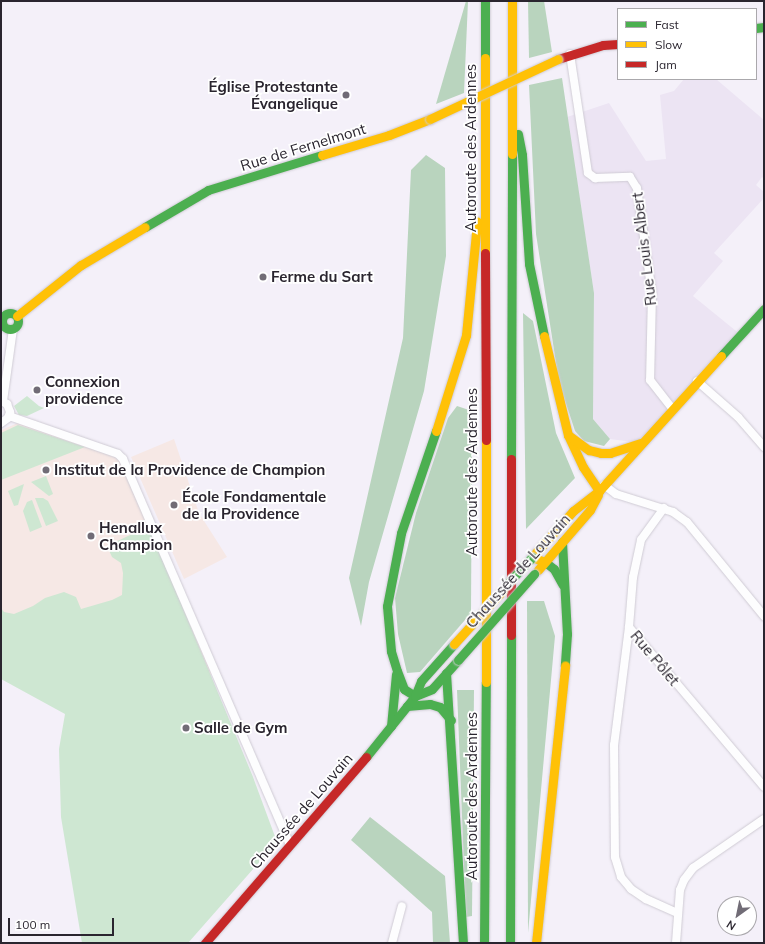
<!DOCTYPE html>
<meta charset="utf-8">
<style>
body{margin:0}
#map{position:relative;width:765px;height:944px;overflow:hidden;background:#f4f0f9;font-family:Mulish,sans-serif}
div>[style]{position:absolute}
[style*='--x']{left:calc(var(--x)*1px);top:calc(var(--y)*1px);width:calc(var(--w)*1px);rotate:calc(var(--a)*1deg)}
.commercial>*{inset:0;background:#ece4f3}
.education>*{inset:0;background:#f6e8e5}
.green>*{inset:0;background:#cee7d2}
.forest>*{inset:0;background:#b9d4be}
.roads{filter:drop-shadow(0 0 1px #cfcbd4) drop-shadow(0 0 1px #cfcbd4)}
.street>*{height:8px;margin:-4px;padding:0 4px;transform-origin:4px;border-radius:4px;background:#fdfdfe}
.fast>*{height:9px;margin:-4.5px;padding:0 4.5px;transform-origin:4.5px;border-radius:4.5px;background:#4caf50}
.fast>.ring{margin:-4.5px;padding:0;box-sizing:content-box;background:none;border:9px solid #4caf50;border-radius:50%}
.slow>*{height:9px;margin:-4.5px;padding:0 4.5px;transform-origin:4.5px;border-radius:4.5px;background:#ffc107}
.jam>*{height:9px;margin:-4.5px;padding:0 4.5px;transform-origin:4.5px;border-radius:4.5px;background:#c62828}
.bridges{filter:drop-shadow(0 0 1px #cfcbd4) drop-shadow(0 0 1px #cfcbd4)}
.fast-bridge>*{height:9px;margin:-4.5px;padding:0 4.5px;transform-origin:4.5px;border-radius:4.5px;background:#4caf50}
.slow-bridge>*{height:9px;margin:-4.5px;padding:0 4.5px;transform-origin:4.5px;border-radius:4.5px;background:#ffc107}
.dots>*{width:11px;height:11px;translate:-50% -50%;box-sizing:border-box;border:2px solid #fff;border-radius:50%}
span{translate:-50% -50%;white-space:nowrap;text-align:center;line-height:1.15;-webkit-text-stroke:3.5px #fff;paint-order:stroke}
.poi-label{font-size:15px;color:#2a252f;font-weight:700}
.right{translate:-100% -50%;text-align:right}
.left{translate:0 -50%;text-align:left}
.street-label{font-size:15px;color:#2a252f}
.frame{position:absolute;inset:0;border:2px solid #2a252f;pointer-events:none}
.legend{position:absolute;left:617px;top:8px;width:140px;height:72px;box-sizing:border-box;background:#fff;border:1px solid #aaa8ac;margin:0;padding:5px 7px;list-style:none;font-size:12px;color:#2a252f}
.legend li{display:flex;align-items:center;gap:8px;height:20px}
.legend b{width:20px;border:1px solid #aaa8ac}
.north{position:absolute;left:717px;top:896px;width:40px;height:40px;box-sizing:border-box;background:#fff;border:1px solid #aaa8ac;border-radius:50%;rotate:213deg;font-size:11px;font-weight:700;line-height:16px;text-align:center;color:#2a252f}
.north::after{content:'';display:block;margin:auto;width:14px;height:18px;background:#716c76;clip-path:polygon(50% 0,100% 100%,50% 72%,0 100%)}
.scale{position:absolute;left:8px;top:918px;width:106px;height:18px;box-sizing:border-box;border:2px solid #2a252f;border-top:0;padding-left:5px;font-size:12px;line-height:14px;white-space:nowrap;color:#2a252f;-webkit-text-stroke:3px #fff;paint-order:stroke}
</style>
<div id="map">
<div class="commercial">
<div style="clip-path:polygon(684px 79px,716px 79px,764px 120px,764px 179px,762px 177px,756px 185px,764px 192px,764px 198px,714px 253px,723px 261px,693px 296px,741px 335px,640px 443px,610px 439px,593px 419px,594px 293px,567px 117px,609px 103px,646px 161px,666px 159px,660px 95px,674px 91px)"></div>
</div>
<div class="education">
<div style="clip-path:polygon(18px 423px,120px 459px,212px 674px,171px 698px,1px 651px,1px 430px)"></div>
<div style="clip-path:polygon(174px 439px,199px 513px,227px 557px,184px 579px,131px 457px)"></div>
</div>
<div class="green">
<div style="clip-path:polygon(27px 396px,39px 406px,44px 408px,27px 416px,19px 415px,14px 406px)"></div>
<div style="clip-path:polygon(18px 425px,85px 447px,1px 480px,1px 433px)"></div>
<div style="clip-path:polygon(46px 476px,53px 494px,49px 496px,31px 482px)"></div>
<div style="clip-path:polygon(24px 484px,18px 505px,14px 506px,8px 491px)"></div>
<div style="clip-path:polygon(35px 498px,43px 498px,48px 501px,58px 521px,46px 526px)"></div>
<div style="clip-path:polygon(32px 500px,42px 527px,30px 532px,23px 511px,27px 502px)"></div>
<div style="clip-path:polygon(149px 526px,253px 777px,277px 842px,188px 943px,82px 943px,61px 817px,59px 749px,65px 714px,1px 679px,1px 608px,4px 612px,14px 614px,33px 606px,45px 598px,64px 592px,76px 597px,81px 609px,112px 600px,122px 595px,123px 573px,121px 563px,112px 557px,107px 546px)"></div>
</div>
<div class="forest">
<div style="clip-path:polygon(466px 1px,468px 1px,464px 93px,436px 104px)"></div>
<div style="clip-path:polygon(528px 1px,544px 1px,552px 52px,529px 58px)"></div>
<div style="clip-path:polygon(562px 78px,594px 293px,593px 419px,610px 439px,604px 446px,584px 441px,575px 431px,559px 382px,536px 234px,529px 85px)"></div>
<div style="clip-path:polygon(426px 155px,445px 168px,446px 256px,424px 391px,369px 582px,361px 626px,349px 578px,403px 338px,411px 170px)"></div>
<div style="clip-path:polygon(523px 313px,533px 321px,556px 433px,575px 478px,526px 529px)"></div>
<div style="clip-path:polygon(457px 406px,469px 410px,472px 435px,471px 613px,420px 672px,407px 673px,398px 634px,395px 598px,416px 513px,448px 418px)"></div>
<div style="clip-path:polygon(527px 601px,544px 601px,555px 636px,528px 933px)"></div>
<div style="clip-path:polygon(457px 690px,474px 690px,472px 916px,466px 917px)"></div>
<div style="clip-path:polygon(370px 817px,445px 876px,450px 943px,433px 943px,432px 912px,351px 840px)"></div>
</div>
<div class="roads">
<div class="street">
<div style="--x:570;--y:54;--w:120;--a:81.4"></div>
<div style="--x:588;--y:173;--w:9;--a:36"></div>
<div style="--x:595;--y:178;--w:35;--a:-2"></div>
<div style="--x:630;--y:177;--w:13;--a:58"></div>
<div style="--x:637;--y:188;--w:107;--a:81.9"></div>
<div style="--x:652;--y:294;--w:86;--a:91.3"></div>
<div style="--x:650;--y:380;--w:36;--a:52"></div>
<div style="--x:697;--y:381;--w:55;--a:41.3"></div>
<div style="--x:738;--y:417;--w:40;--a:49"></div>
<div style="--x:1;--y:401;--w:7;--a:27"></div>
<div style="--x:7;--y:404;--w:9;--a:69"></div>
<div style="--x:10;--y:412;--w:6;--a:108"></div>
<div style="--x:8;--y:418;--w:9;--a:144"></div>
<div style="--x:3;--y:401;--w:73;--a:-82.1"></div>
<div style="--x:9;--y:416;--w:115;--a:19.2"></div>
<div style="--x:118;--y:454;--w:7;--a:45"></div>
<div style="--x:123;--y:459;--w:420;--a:66.6"></div>
<div style="--x:604;--y:485;--w:15;--a:37"></div>
<div style="--x:616;--y:494;--w:60;--a:17.5"></div>
<div style="--x:673;--y:512;--w:17;--a:36"></div>
<div style="--x:687;--y:522;--w:122;--a:50.7"></div>
<div style="--x:664;--y:508;--w:39;--a:126"></div>
<div style="--x:641;--y:540;--w:38;--a:102"></div>
<div style="--x:633;--y:577;--w:50;--a:94.6"></div>
<div style="--x:629;--y:627;--w:209;--a:49.8"></div>
<div style="--x:629;--y:627;--w:119;--a:97.2"></div>
<div style="--x:614;--y:745;--w:112;--a:89.5"></div>
<div style="--x:615;--y:857;--w:21;--a:73"></div>
<div style="--x:621;--y:877;--w:16;--a:50"></div>
<div style="--x:631;--y:889;--w:18;--a:34"></div>
<div style="--x:646;--y:899;--w:34;--a:24"></div>
<div style="--x:392;--y:943;--w:38;--a:-75"></div>
<div style="--x:676;--y:943;--w:53;--a:-85.7"></div>
<div style="--x:680;--y:890;--w:11;--a:-68"></div>
<div style="--x:684;--y:880;--w:15;--a:-53"></div>
<div style="--x:693;--y:868;--w:86;--a:-34.6"></div>
</div>
<div class="fast">
<div style="--x:485;--y:1;--w:57;--a:90"></div>
<div style="--x:756;--y:28;--w:8;--a:-7"></div>
<div style="--x:518;--y:134;--w:21;--a:79"></div>
<div style="--x:522;--y:155;--w:109;--a:86.3"></div>
<div style="--x:529;--y:264;--w:74;--a:78.2"></div>
<div style="--x:145;--y:227;--w:73;--a:-30.4"></div>
<div style="--x:208;--y:190;--w:119;--a:-17.1"></div>
<div class="ring" style="left:2px;top:313px;width:7px;height:7px"></div>
<div style="--x:721;--y:356;--w:64;--a:-47.5"></div>
<div style="--x:511;--y:459;--w:305;--a:-89.8"></div>
<div style="--x:562;--y:542;--w:92;--a:86.9"></div>
<div style="--x:567;--y:634;--w:32;--a:94"></div>
<div style="--x:545;--y:562;--w:11;--a:38"></div>
<div style="--x:554;--y:569;--w:18;--a:61"></div>
<div style="--x:446;--y:673;--w:271;--a:86.4"></div>
<div style="--x:415;--y:696;--w:18;--a:-22"></div>
<div style="--x:432;--y:689;--w:39;--a:-48"></div>
<div style="--x:415;--y:696;--w:13;--a:-148"></div>
<div style="--x:404;--y:689;--w:19;--a:-111"></div>
<div style="--x:397;--y:671;--w:21;--a:-107"></div>
<div style="--x:391;--y:651;--w:45;--a:-95.1"></div>
<div style="--x:387;--y:606;--w:74;--a:-79.1"></div>
<div style="--x:401;--y:533;--w:108;--a:-71.1"></div>
<div style="--x:407;--y:706;--w:23;--a:-5"></div>
<div style="--x:430;--y:704;--w:10;--a:17"></div>
<div style="--x:440;--y:707;--w:17;--a:50"></div>
<div style="--x:391;--y:726;--w:52;--a:-84.5"></div>
<div style="--x:366;--y:757;--w:78;--a:-51.2"></div>
<div style="--x:415;--y:696;--w:16;--a:-68"></div>
<div style="--x:421;--y:681;--w:50;--a:-48.3"></div>
<div style="--x:484;--y:943;--w:261;--a:-89.6"></div>
<div style="--x:510;--y:943;--w:308;--a:-89.8"></div>
</div>
<div class="slow">
<div style="--x:485;--y:58;--w:195;--a:90"></div>
<div style="--x:512;--y:154;--w:153;--a:-90"></div>
<div style="--x:322;--y:155;--w:70;--a:-16.6"></div>
<div style="--x:389;--y:135;--w:44;--a:-21.3"></div>
<div style="--x:17;--y:316;--w:82;--a:-38.6"></div>
<div style="--x:81;--y:265;--w:74;--a:-30.7"></div>
<div style="--x:544;--y:336;--w:102;--a:76.4"></div>
<div style="--x:568;--y:435;--w:35;--a:65"></div>
<div style="--x:583;--y:467;--w:29;--a:56"></div>
<div style="--x:436;--y:431;--w:101;--a:-72.6"></div>
<div style="--x:466;--y:335;--w:114;--a:-84.4"></div>
<div style="--x:568;--y:435;--w:26;--a:36"></div>
<div style="--x:589;--y:450;--w:12;--a:14"></div>
<div style="--x:601;--y:453;--w:9;--a:0"></div>
<div style="--x:610;--y:453;--w:32;--a:-18"></div>
<div style="--x:486;--y:440;--w:242;--a:90"></div>
<div style="--x:542;--y:561;--w:11;--a:-158"></div>
<div style="--x:532;--y:557;--w:62;--a:-48.3"></div>
<div style="--x:573;--y:511;--w:33;--a:-38"></div>
<div style="--x:599;--y:491;--w:182;--a:-47.9"></div>
<div style="--x:538;--y:570;--w:79;--a:-49.1"></div>
<div style="--x:590;--y:510;--w:17;--a:-62"></div>
<div style="--x:536;--y:943;--w:279;--a:-84"></div>
</div>
<div class="jam">
<div style="--x:558;--y:59;--w:47;--a:-17.3"></div>
<div style="--x:603;--y:45;--w:15;--a:-4"></div>
<div style="--x:485;--y:253;--w:187;--a:89.7"></div>
<div style="--x:511;--y:635;--w:176;--a:-90"></div>
<div style="--x:205;--y:943;--w:246;--a:-49.1"></div>
</div>
</div>
<div class="bridges">
<div class="fast-bridge">
<div style="--x:509;--y:582;--w:34;--a:-47"></div>
<div style="--x:458;--y:660;--w:115;--a:-48.5"></div>
</div>
<div class="slow-bridge">
<div style="--x:430;--y:119;--w:141;--a:-25.1"></div>
<div style="--x:454;--y:644;--w:72;--a:-47.8"></div>
</div>
</div>
<div class="dots">
<div style="left:346px;top:95px;background:#716c76"></div>
<div style="left:263px;top:277px;background:#716c76"></div>
<div style="left:37px;top:390px;background:#716c76"></div>
<div style="left:46px;top:470px;background:#716c76"></div>
<div style="left:174px;top:505px;background:#716c76"></div>
<div style="left:91px;top:536px;background:#716c76"></div>
<div style="left:186px;top:728px;background:#716c76"></div>
</div>
<div class="poi-label">
<span class="right" style="left:338px;top:95px">Église Protestante<br>Évangelique</span>
<span class="left" style="left:271px;top:277px">Ferme du Sart</span>
<span class="left" style="left:45px;top:390px">Connexion<br>providence</span>
<span class="left" style="left:54px;top:470px">Institut de la Providence de Champion</span>
<span class="left" style="left:182px;top:505px">École Fondamentale<br>de la Providence</span>
<span class="left" style="left:99px;top:536px">Henallux<br>Champion</span>
<span class="left" style="left:194px;top:728px">Salle de Gym</span>
</div>
<div class="street-label">
<span style="left:303px;top:147px;rotate:-17deg">Rue de Fernelmont</span>
<span style="left:471px;top:148px;rotate:-90deg">Autoroute des Ardennes</span>
<span style="left:644px;top:249px;rotate:-97deg">Rue Louis Albert</span>
<span style="left:472px;top:472px;rotate:-90deg">Autoroute des Ardennes</span>
<span style="left:518px;top:571px;rotate:-48deg">Chaussée de Louvain</span>
<span style="left:655px;top:658px;rotate:50deg">Rue Pôlet</span>
<span style="left:472px;top:796px;rotate:-90deg">Autoroute des Ardennes</span>
<span style="left:301px;top:811px;rotate:-49deg">Chaussée de Louvain</span>
</div>
<div class="frame"></div>
<ul class="legend">
<li><b style="height:5px;background:#4caf50"></b>Fast</li>
<li><b style="height:5px;background:#ffc107"></b>Slow</li>
<li><b style="height:5px;background:#c62828"></b>Jam</li>
</ul>
<div class="north">N</div>
<div class="scale">100 m</div>
</div>
